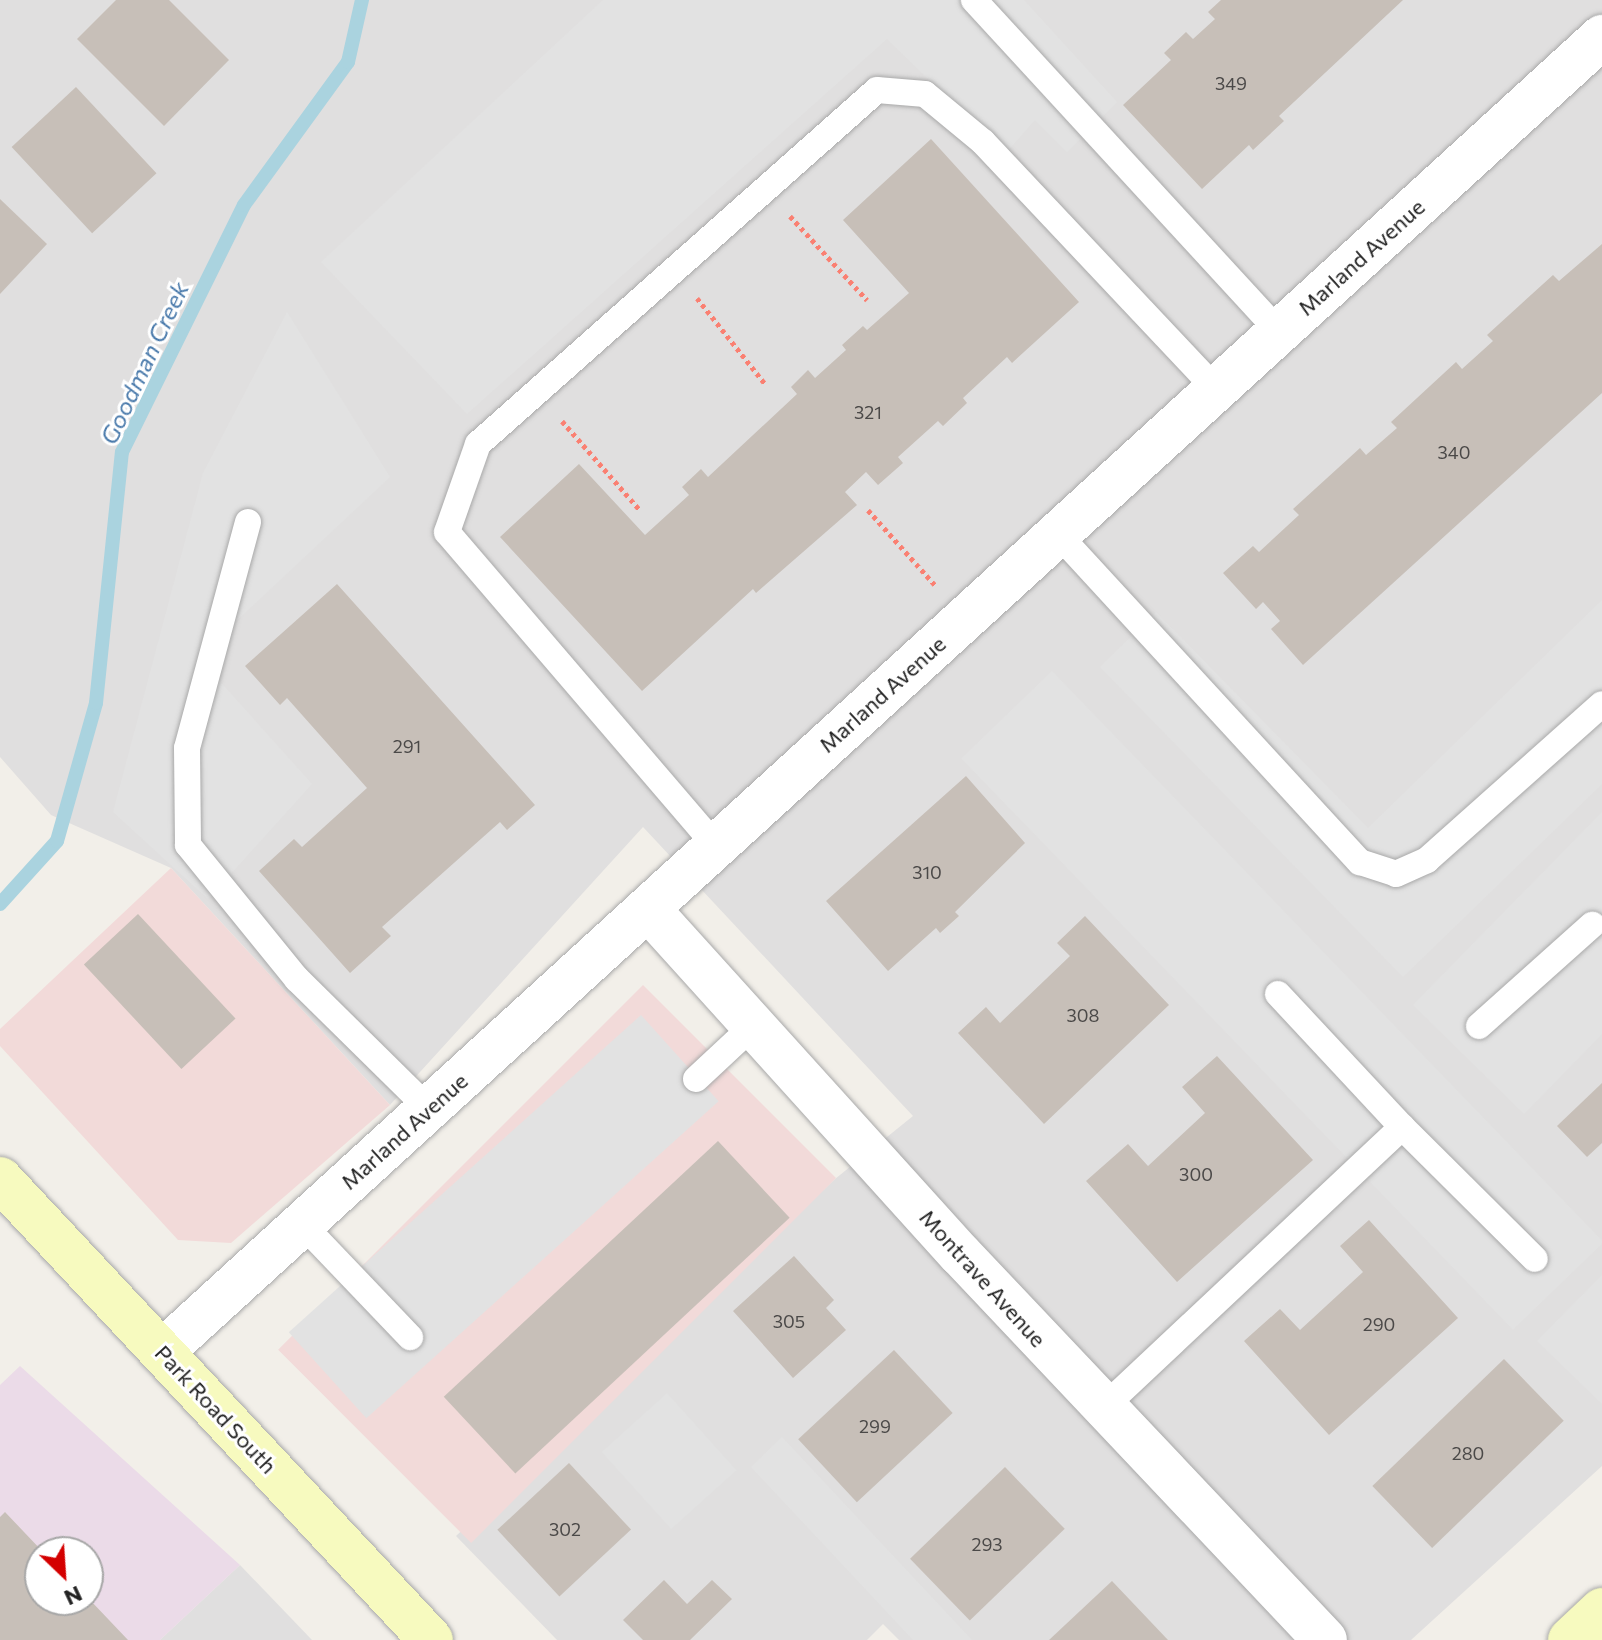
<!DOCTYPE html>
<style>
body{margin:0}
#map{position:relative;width:1602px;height:1640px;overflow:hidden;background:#f2efe9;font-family:Commissioner,sans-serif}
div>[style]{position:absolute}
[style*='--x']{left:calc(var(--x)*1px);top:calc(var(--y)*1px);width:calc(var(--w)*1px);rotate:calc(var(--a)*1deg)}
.residential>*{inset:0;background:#e0dfdf}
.commercial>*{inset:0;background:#f2dad9;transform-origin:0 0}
.industrial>*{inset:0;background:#ebdbe8}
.parking>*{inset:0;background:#e2e2e2;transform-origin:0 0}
.stream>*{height:14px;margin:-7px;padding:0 7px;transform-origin:7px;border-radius:7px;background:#aad3df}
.building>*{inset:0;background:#c7bfb8;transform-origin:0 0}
.path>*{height:5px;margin-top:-2.5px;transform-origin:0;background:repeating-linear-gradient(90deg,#fa8072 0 4px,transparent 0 8px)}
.roads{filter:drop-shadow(0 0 2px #a9a9a9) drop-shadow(0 0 2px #a9a9a9)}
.lane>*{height:26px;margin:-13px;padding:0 13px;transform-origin:13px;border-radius:13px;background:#fff}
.street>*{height:44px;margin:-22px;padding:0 22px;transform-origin:22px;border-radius:22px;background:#fff}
.secondary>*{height:44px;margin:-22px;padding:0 22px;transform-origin:22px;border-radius:22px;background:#f7fabf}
span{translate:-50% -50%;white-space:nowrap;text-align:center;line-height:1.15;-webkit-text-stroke:6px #fff;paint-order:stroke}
.number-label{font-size:18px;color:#4b4948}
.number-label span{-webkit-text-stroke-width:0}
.street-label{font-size:22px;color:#222}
.water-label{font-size:24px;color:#4a7aab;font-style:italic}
.north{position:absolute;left:24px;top:1536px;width:80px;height:80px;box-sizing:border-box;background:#fff;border:2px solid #a7a7a7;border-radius:50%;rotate:155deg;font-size:22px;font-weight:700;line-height:32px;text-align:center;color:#222}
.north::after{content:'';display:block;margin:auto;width:28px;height:36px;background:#d40000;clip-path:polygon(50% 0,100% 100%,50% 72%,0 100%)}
</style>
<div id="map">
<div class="residential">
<div style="clip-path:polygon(0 0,1602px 0,1602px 1466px,1411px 1640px,899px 1640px,883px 1624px,867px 1640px,557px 1640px,456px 1536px,835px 1179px,913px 1116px,643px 827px,390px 1105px,171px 868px,51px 815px,0 757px)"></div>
<div style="clip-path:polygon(240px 1565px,312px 1640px,160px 1640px)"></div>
</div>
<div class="commercial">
<div style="clip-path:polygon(171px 868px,390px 1105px,231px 1243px,178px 1240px,0 1046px,0 1029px)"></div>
<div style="left:643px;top:985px;width:273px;height:516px;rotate:45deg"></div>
</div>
<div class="industrial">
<div style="clip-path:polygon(evenodd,20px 1366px,240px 1565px,160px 1640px,0 1640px,0 1385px,20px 1366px,40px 1552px,88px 1552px,88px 1600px,40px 1600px,40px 1552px)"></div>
</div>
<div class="parking">
<div style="clip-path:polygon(603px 0,1024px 0,1117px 102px,1067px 152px,1035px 120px,1005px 154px,887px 39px,467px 414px,321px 262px)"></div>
<div style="clip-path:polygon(287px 312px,390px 477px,198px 657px,312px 784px,208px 899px,113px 812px,203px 473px)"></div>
<div style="clip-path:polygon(1602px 600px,1602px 784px,1403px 977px,1100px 667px,1156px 612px,1368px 828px)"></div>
<div style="left:1052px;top:671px;width:794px;height:126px;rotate:46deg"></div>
<div style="clip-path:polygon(1602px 812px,1602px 1034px,1524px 1114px,1413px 1005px)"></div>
<div style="left:641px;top:1015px;width:116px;height:474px;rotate:48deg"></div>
<div style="clip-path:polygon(1602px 1275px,1602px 1404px,1537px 1341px)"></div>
<div style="left:667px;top:1393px;width:104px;height:88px;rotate:48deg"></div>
<div style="clip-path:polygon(782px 1437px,972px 1640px,913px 1640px,751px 1467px)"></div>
</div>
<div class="stream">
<div style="--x:0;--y:904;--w:85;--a:-47.9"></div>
<div style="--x:57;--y:841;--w:143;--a:-74.2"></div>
<div style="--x:96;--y:703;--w:252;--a:-84.1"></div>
<div style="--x:122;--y:452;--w:275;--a:-63.7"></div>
<div style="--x:244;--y:205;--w:177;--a:-54"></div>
<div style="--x:348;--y:62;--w:64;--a:-77.3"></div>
</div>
<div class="building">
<div style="clip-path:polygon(116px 0,169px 0,229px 60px,164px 126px,77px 39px)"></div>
<div style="clip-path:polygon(1221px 0,1403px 0,1279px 116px,1284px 121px,1253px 150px,1249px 145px,1202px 189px,1123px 105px,1171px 60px,1164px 53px,1186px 32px,1193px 39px,1215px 19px,1208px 12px)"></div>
<div style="left:76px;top:87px;width:118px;height:88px;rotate:47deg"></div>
<div style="clip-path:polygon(931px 139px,1079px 302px,1012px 363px,1007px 357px,963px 398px,967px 403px,943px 426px,938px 421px,898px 457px,903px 463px,878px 485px,866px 472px,845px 492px,857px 505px,756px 593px,753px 589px,642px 691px,500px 537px,579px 464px,645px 535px,689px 495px,682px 487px,701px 469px,708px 477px,797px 394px,791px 387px,808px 370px,815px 378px,846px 350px,842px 345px,863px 326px,867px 330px,909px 293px,843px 220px)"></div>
<div style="clip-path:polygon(0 199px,47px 244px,0 294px)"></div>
<div style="clip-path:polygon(1602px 244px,1602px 393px,1303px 665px,1271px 629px,1280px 621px,1263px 602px,1256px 609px,1223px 573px,1253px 546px,1259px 552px,1299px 515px,1293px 509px,1360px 448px,1366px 455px,1397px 428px,1391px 422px,1456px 362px,1462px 369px,1493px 341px,1487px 335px,1553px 275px,1559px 281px)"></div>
<div style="clip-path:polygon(337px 584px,535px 805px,507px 830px,500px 822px,382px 927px,391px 936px,350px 973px,259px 871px,294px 839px,302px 847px,367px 788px,287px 698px,280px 705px,245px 666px)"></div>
<div style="clip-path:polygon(966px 776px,1025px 843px,955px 912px,959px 916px,940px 933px,936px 928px,888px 971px,826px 901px)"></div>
<div style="left:138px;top:914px;width:143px;height:74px;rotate:47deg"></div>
<div style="clip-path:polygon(1085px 916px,1169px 1005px,1044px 1124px,958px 1033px,986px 1007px,1000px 1023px,1070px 956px,1057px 943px)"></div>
<div style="clip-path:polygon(1217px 1056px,1313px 1160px,1177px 1282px,1086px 1181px,1128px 1144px,1148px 1166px,1205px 1113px,1182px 1087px)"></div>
<div style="clip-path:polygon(1602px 1083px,1602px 1143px,1587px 1157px,1557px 1126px)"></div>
<div style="left:718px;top:1141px;width:105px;height:375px;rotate:47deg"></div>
<div style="clip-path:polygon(1369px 1220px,1458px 1318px,1329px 1435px,1244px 1341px,1280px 1309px,1300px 1330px,1363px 1272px,1340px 1246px)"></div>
<div style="clip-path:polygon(794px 1256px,834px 1300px,826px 1308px,846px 1330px,793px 1378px,733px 1311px)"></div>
<div style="left:894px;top:1350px;width:86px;height:131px;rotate:47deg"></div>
<div style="left:1504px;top:1359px;width:86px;height:183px;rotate:46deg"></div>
<div style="left:569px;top:1463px;width:91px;height:98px;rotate:47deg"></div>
<div style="left:1005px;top:1467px;width:86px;height:132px;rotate:46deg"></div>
<div style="clip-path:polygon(5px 1512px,43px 1552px,40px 1552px,40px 1600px,90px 1600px,128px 1640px,0 1640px,0 1517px)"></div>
<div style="clip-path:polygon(664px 1580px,687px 1604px,712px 1580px,732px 1599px,690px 1640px,643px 1640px,623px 1620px)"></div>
<div style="clip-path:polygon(1112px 1581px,1168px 1640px,1049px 1640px)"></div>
</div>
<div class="path">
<div style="--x:790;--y:216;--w:114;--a:47.5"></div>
<div style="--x:697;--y:298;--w:111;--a:51.6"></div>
<div style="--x:562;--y:421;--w:118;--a:48.8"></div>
<div style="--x:868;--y:510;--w:101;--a:48.2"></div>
</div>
<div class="roads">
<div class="lane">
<div style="--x:974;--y:0;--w:451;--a:47.4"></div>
<div style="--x:248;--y:522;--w:234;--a:105.1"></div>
<div style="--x:187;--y:748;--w:97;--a:89.4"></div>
<div style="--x:188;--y:845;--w:173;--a:50.9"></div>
<div style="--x:297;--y:979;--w:185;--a:44.6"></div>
<div style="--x:1058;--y:534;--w:446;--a:47.4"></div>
<div style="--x:1360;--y:862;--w:38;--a:18"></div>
<div style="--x:1396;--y:874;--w:34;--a:-24"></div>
<div style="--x:1427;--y:860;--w:234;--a:-41.7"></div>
<div style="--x:716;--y:846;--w:413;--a:-130.6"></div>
<div style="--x:447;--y:532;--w:93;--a:-70.6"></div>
<div style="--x:478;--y:444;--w:533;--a:-41.58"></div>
<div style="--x:877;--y:90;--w:48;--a:4.8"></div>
<div style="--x:925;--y:94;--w:75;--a:39.6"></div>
<div style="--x:983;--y:142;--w:340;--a:46.7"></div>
<div style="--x:1278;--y:994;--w:182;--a:47"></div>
<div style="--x:1402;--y:1127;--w:187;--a:44.8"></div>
<div style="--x:1479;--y:1026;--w:152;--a:-41.8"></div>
<div style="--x:696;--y:1079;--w:81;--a:-43"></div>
<div style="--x:301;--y:1223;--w:158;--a:46.3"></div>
<div style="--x:1104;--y:1407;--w:409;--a:-43.2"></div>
</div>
<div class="street">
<div style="--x:648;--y:909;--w:465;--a:47.9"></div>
<div style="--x:960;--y:1254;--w:531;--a:46.6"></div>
<div style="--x:163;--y:1351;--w:1949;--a:-42.4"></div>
</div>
<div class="secondary">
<div style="--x:0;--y:1179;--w:631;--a:46.93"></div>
<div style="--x:1570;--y:1640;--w:44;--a:-43.2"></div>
</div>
</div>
<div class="number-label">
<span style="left:1231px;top:83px">349</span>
<span style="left:868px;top:412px">321</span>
<span style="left:1454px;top:452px">340</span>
<span style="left:407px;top:746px">291</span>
<span style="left:927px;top:872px">310</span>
<span style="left:1083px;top:1015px">308</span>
<span style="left:1196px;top:1174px">300</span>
<span style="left:789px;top:1321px">305</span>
<span style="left:1379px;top:1324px">290</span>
<span style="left:875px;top:1426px">299</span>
<span style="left:1468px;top:1453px">280</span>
<span style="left:565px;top:1529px">302</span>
<span style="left:987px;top:1544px">293</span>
</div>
<div class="street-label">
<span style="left:1361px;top:257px;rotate:-42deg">Marland Avenue</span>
<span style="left:882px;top:694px;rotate:-42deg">Marland Avenue</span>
<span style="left:404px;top:1131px;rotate:-42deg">Marland Avenue</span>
<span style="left:983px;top:1278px;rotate:48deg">Montrave Avenue</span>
<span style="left:216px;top:1409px;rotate:47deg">Park Road South</span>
</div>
<div class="water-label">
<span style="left:144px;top:363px;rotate:-65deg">Goodman Creek</span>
</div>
<div class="north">N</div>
</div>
